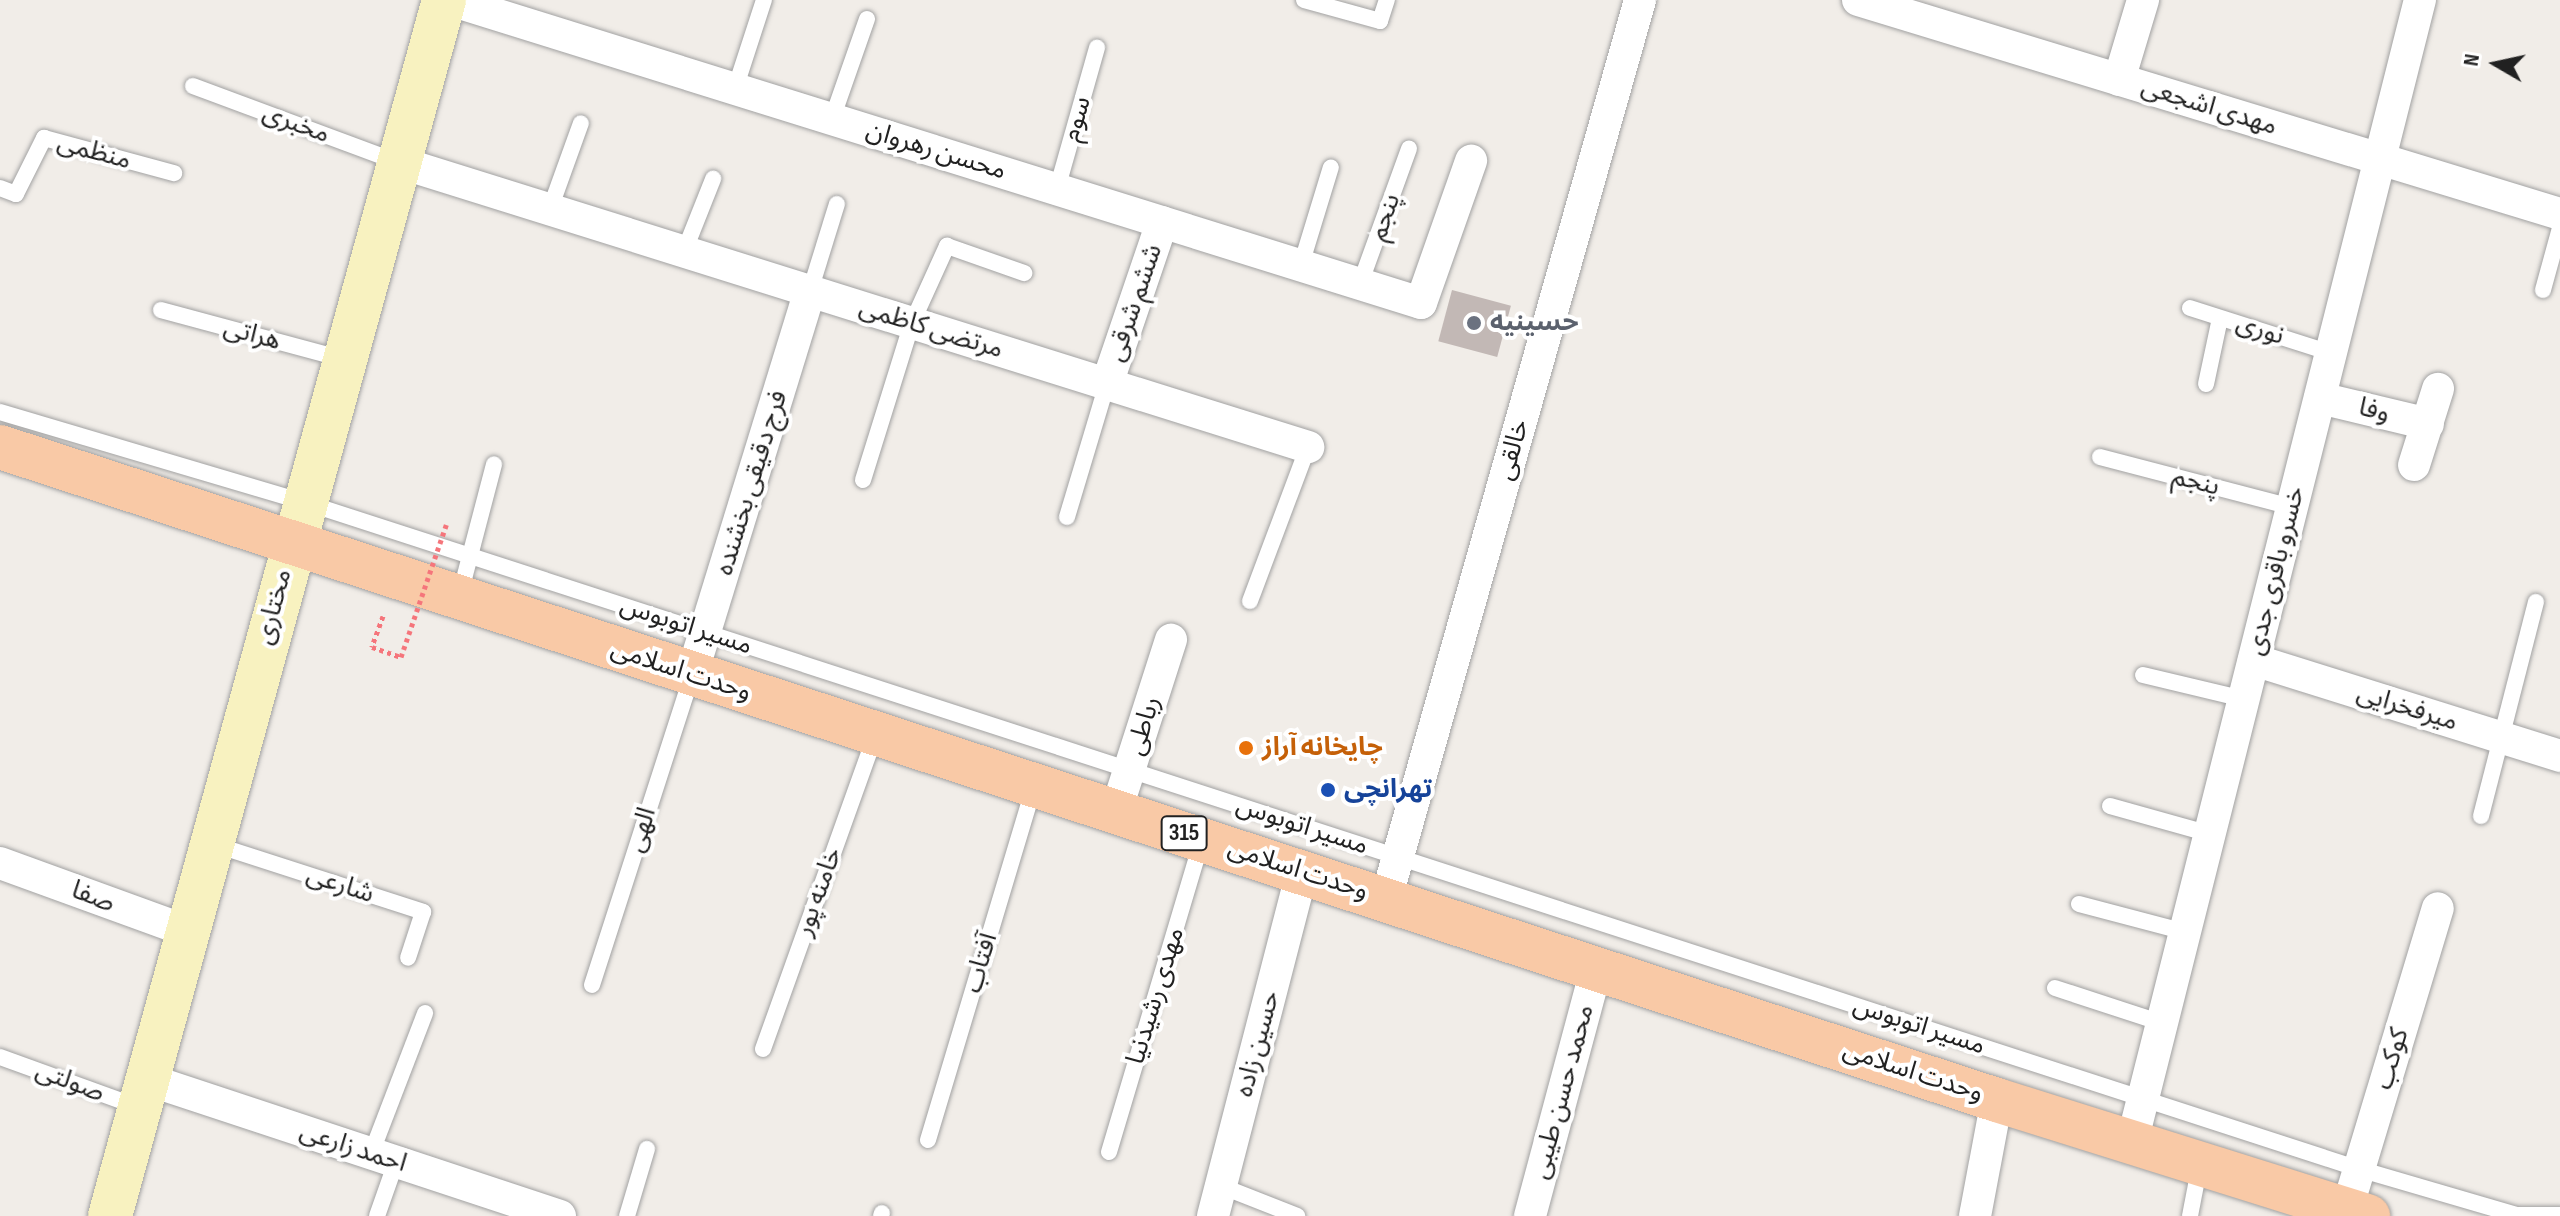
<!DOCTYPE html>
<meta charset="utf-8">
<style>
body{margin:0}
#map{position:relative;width:2560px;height:1216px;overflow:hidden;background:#f1ede8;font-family:"Sofia Sans Condensed","Noto Sans Arabic",sans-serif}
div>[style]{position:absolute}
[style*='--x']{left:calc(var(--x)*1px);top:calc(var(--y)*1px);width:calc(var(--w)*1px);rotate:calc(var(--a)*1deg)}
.building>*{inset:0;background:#c2b8b5;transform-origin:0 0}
.path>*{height:5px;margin-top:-2.5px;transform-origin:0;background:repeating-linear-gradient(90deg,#f5757b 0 4px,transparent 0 8px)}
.roads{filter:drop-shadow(0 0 2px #a2a2a2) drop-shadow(0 0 2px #a2a2a2)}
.lane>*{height:16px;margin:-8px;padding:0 8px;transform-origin:8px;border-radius:8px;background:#fff}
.street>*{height:32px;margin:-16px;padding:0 16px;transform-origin:16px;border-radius:16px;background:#fff}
.secondary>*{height:44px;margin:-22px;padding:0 22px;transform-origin:22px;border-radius:22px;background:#f8f2c0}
.primary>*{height:44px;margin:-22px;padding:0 22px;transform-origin:22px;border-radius:22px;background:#f9c9a6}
.path-bridge>*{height:5px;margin-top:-2.5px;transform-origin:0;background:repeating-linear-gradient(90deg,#f5757b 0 4px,transparent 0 8px)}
.dots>*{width:22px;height:22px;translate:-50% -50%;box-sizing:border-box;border:4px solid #fff;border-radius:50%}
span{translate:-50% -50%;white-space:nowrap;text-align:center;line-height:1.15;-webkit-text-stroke:8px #fff;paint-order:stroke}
.shield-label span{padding:2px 6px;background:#fff;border:2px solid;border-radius:6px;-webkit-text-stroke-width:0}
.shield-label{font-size:24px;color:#212121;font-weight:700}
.street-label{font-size:26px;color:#212121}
.worship-label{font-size:26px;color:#5b616d;font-weight:700}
.left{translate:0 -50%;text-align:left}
.food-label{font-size:26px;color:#c56008;font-weight:700}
.transit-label{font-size:26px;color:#164399;font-weight:700}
.north{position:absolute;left:2456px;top:24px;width:80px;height:80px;-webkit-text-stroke:6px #fff;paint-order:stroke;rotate:279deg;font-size:22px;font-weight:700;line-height:32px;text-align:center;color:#212121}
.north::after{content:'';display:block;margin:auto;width:28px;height:36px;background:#212121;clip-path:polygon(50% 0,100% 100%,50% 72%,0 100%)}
</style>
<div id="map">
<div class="building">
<div style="left:1452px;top:290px;width:61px;height:53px;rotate:15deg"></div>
</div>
<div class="path">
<div style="--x:383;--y:616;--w:33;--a:110"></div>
<div style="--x:372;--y:647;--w:31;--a:19"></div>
</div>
<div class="roads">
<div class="lane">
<div style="--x:1304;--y:0;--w:79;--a:15.4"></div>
<div style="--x:1380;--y:21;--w:22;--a:-72"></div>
<div style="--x:193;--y:86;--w:218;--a:20.4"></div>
<div style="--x:735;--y:89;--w:94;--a:-72"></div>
<div style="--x:832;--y:119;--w:106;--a:-70.7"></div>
<div style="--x:0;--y:188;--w:17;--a:21"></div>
<div style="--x:16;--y:194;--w:63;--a:-63.4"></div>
<div style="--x:44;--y:138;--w:135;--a:15.1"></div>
<div style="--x:1057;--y:189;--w:147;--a:-74.2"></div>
<div style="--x:550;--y:209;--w:91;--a:-70.2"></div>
<div style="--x:684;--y:252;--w:79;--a:-68.3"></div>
<div style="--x:1301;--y:265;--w:102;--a:-73"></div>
<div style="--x:1360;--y:284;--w:144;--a:-70.1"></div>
<div style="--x:2543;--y:290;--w:64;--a:-74.7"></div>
<div style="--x:810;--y:291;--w:91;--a:-72.8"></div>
<div style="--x:2190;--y:308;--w:148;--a:17.7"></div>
<div style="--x:161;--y:310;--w:188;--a:15.1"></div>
<div style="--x:2206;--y:384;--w:67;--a:-78"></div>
<div style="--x:0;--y:412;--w:317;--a:16.5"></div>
<div style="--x:304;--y:502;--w:2161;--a:17.98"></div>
<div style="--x:2359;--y:1169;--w:164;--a:16.3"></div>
<div style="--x:2516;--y:1215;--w:44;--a:0"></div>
<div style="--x:2100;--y:457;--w:198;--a:14.6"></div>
<div style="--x:863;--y:480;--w:164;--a:-72.7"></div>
<div style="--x:912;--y:323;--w:85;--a:-65.6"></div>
<div style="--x:947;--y:246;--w:82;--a:19.3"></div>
<div style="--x:1067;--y:517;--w:139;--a:-73.3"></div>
<div style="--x:460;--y:594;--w:134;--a:-75.3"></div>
<div style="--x:1250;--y:601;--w:165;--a:-69.4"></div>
<div style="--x:2143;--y:675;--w:104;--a:13.4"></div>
<div style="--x:2110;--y:806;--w:104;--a:15.6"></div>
<div style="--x:2481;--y:816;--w:221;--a:-75.6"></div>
<div style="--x:213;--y:844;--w:221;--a:17.9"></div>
<div style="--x:423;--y:912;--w:48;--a:108.1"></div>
<div style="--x:2079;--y:904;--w:110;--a:14.8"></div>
<div style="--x:592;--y:985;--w:325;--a:-72.1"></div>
<div style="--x:2055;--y:988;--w:113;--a:18.1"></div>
<div style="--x:763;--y:1049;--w:332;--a:-70.3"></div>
<div style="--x:0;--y:1057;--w:147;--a:19.9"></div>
<div style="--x:928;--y:1140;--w:369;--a:-73.3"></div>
<div style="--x:1109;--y:1152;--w:325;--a:-73.4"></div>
<div style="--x:371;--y:1154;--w:151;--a:-69"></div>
<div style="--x:1221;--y:1186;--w:82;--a:21.5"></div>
<div style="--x:377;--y:1216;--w:57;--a:-70.6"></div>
<div style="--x:627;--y:1216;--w:70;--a:-73.4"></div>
<div style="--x:881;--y:1216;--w:3;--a:-72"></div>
<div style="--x:2190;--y:1216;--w:53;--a:-79.1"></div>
</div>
<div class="street">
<div style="--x:450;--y:0;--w:1017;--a:17.33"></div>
<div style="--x:1421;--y:303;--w:151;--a:-70.6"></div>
<div style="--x:1858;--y:0;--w:734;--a:16.95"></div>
<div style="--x:2119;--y:80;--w:84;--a:-73.3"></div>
<div style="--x:398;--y:162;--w:954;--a:17.39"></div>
<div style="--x:1107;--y:384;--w:171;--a:-71.2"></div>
<div style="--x:2320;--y:398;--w:111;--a:13.5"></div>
<div style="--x:2414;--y:465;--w:80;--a:-72.5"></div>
<div style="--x:2254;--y:660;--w:321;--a:17.4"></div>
<div style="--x:692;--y:674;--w:401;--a:-72.9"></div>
<div style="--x:1116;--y:811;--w:180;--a:-72.2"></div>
<div style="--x:0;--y:863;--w:199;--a:20"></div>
<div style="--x:1386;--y:899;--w:934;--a:-74.22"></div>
<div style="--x:146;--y:1079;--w:436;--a:18.3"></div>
<div style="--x:2132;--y:1142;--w:1178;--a:-75.85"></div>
<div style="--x:2347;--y:1209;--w:314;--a:-73.2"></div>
<div style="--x:1213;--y:1216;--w:355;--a:-75.5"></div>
<div style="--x:1530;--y:1216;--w:256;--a:-75"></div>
<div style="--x:1975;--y:1216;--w:118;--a:-79.3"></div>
</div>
<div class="secondary">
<div style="--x:110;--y:1216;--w:1261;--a:-74.64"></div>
</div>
<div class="primary">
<div style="--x:0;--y:447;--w:2101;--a:18.11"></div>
<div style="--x:1997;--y:1100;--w:389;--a:17.4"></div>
</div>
</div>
<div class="path-bridge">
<div style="--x:401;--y:657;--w:142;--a:-71.1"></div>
</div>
<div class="dots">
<div style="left:1474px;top:323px;background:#6b7280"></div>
<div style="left:1246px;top:748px;background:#e8710a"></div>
<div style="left:1328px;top:790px;background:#1a4fb4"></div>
</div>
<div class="shield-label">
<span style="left:1184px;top:833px">315</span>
</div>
<div class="street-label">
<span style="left:2209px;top:107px;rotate:17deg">مهدی اشجعی</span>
<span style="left:1077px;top:119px;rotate:-74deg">سوم</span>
<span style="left:296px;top:124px;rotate:20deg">مخبری</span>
<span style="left:936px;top:151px;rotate:17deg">محسن رهروان</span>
<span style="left:94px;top:152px;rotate:15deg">منظمی</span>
<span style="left:1385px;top:217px;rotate:-70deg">پنجم</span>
<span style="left:1135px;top:303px;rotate:-71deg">ششم شرقی</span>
<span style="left:931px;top:329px;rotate:17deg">مرتضی کاظمی</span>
<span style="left:2260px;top:330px;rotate:18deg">نوری</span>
<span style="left:252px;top:335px;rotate:15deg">هراتی</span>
<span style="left:2374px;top:411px;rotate:14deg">وفا</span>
<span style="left:1513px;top:450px;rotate:-74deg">خالقی</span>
<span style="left:2196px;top:482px;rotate:15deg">پنجم</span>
<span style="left:752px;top:483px;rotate:-73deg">فرج دقیقی بخشنده</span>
<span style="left:2276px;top:571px;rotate:-76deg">خسرو باقری جدی</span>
<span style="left:274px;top:607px;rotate:-75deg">مختاری</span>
<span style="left:686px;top:626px;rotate:18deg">مسیر اتوبوس</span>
<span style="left:681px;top:671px;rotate:18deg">وحدت اسلامی</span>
<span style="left:2407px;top:708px;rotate:17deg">میرفخرایی</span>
<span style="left:1144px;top:726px;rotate:-73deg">رباطی</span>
<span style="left:1302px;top:826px;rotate:18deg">مسیر اتوبوس</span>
<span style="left:642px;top:830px;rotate:-72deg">الهی</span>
<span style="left:1298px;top:870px;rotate:18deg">وحدت اسلامی</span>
<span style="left:340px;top:885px;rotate:18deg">شارعی</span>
<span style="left:819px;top:892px;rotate:-70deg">خامنه پور</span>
<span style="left:93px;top:897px;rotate:20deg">صفا</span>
<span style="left:981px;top:963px;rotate:-73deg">آفتاب</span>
<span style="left:1156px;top:996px;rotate:-73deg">مهدی رشیدنیا</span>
<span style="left:1919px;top:1026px;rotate:18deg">مسیر اتوبوس</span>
<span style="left:1258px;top:1044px;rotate:-75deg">حسین زاده</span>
<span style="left:2392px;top:1059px;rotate:-73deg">کوکب</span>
<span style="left:1913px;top:1072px;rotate:18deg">وحدت اسلامی</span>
<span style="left:70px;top:1082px;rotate:20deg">صولتی</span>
<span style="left:1563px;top:1092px;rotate:-75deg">محمد حسن طیبی</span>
<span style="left:353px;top:1148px;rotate:18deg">احمد زارعی</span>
</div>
<div class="worship-label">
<span class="left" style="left:1490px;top:323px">حسینیه</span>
</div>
<div class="food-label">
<span class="left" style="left:1262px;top:748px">چایخانه آراز</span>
</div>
<div class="transit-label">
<span class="left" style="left:1344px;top:790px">تهرانچی</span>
</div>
<div class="north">N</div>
</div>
